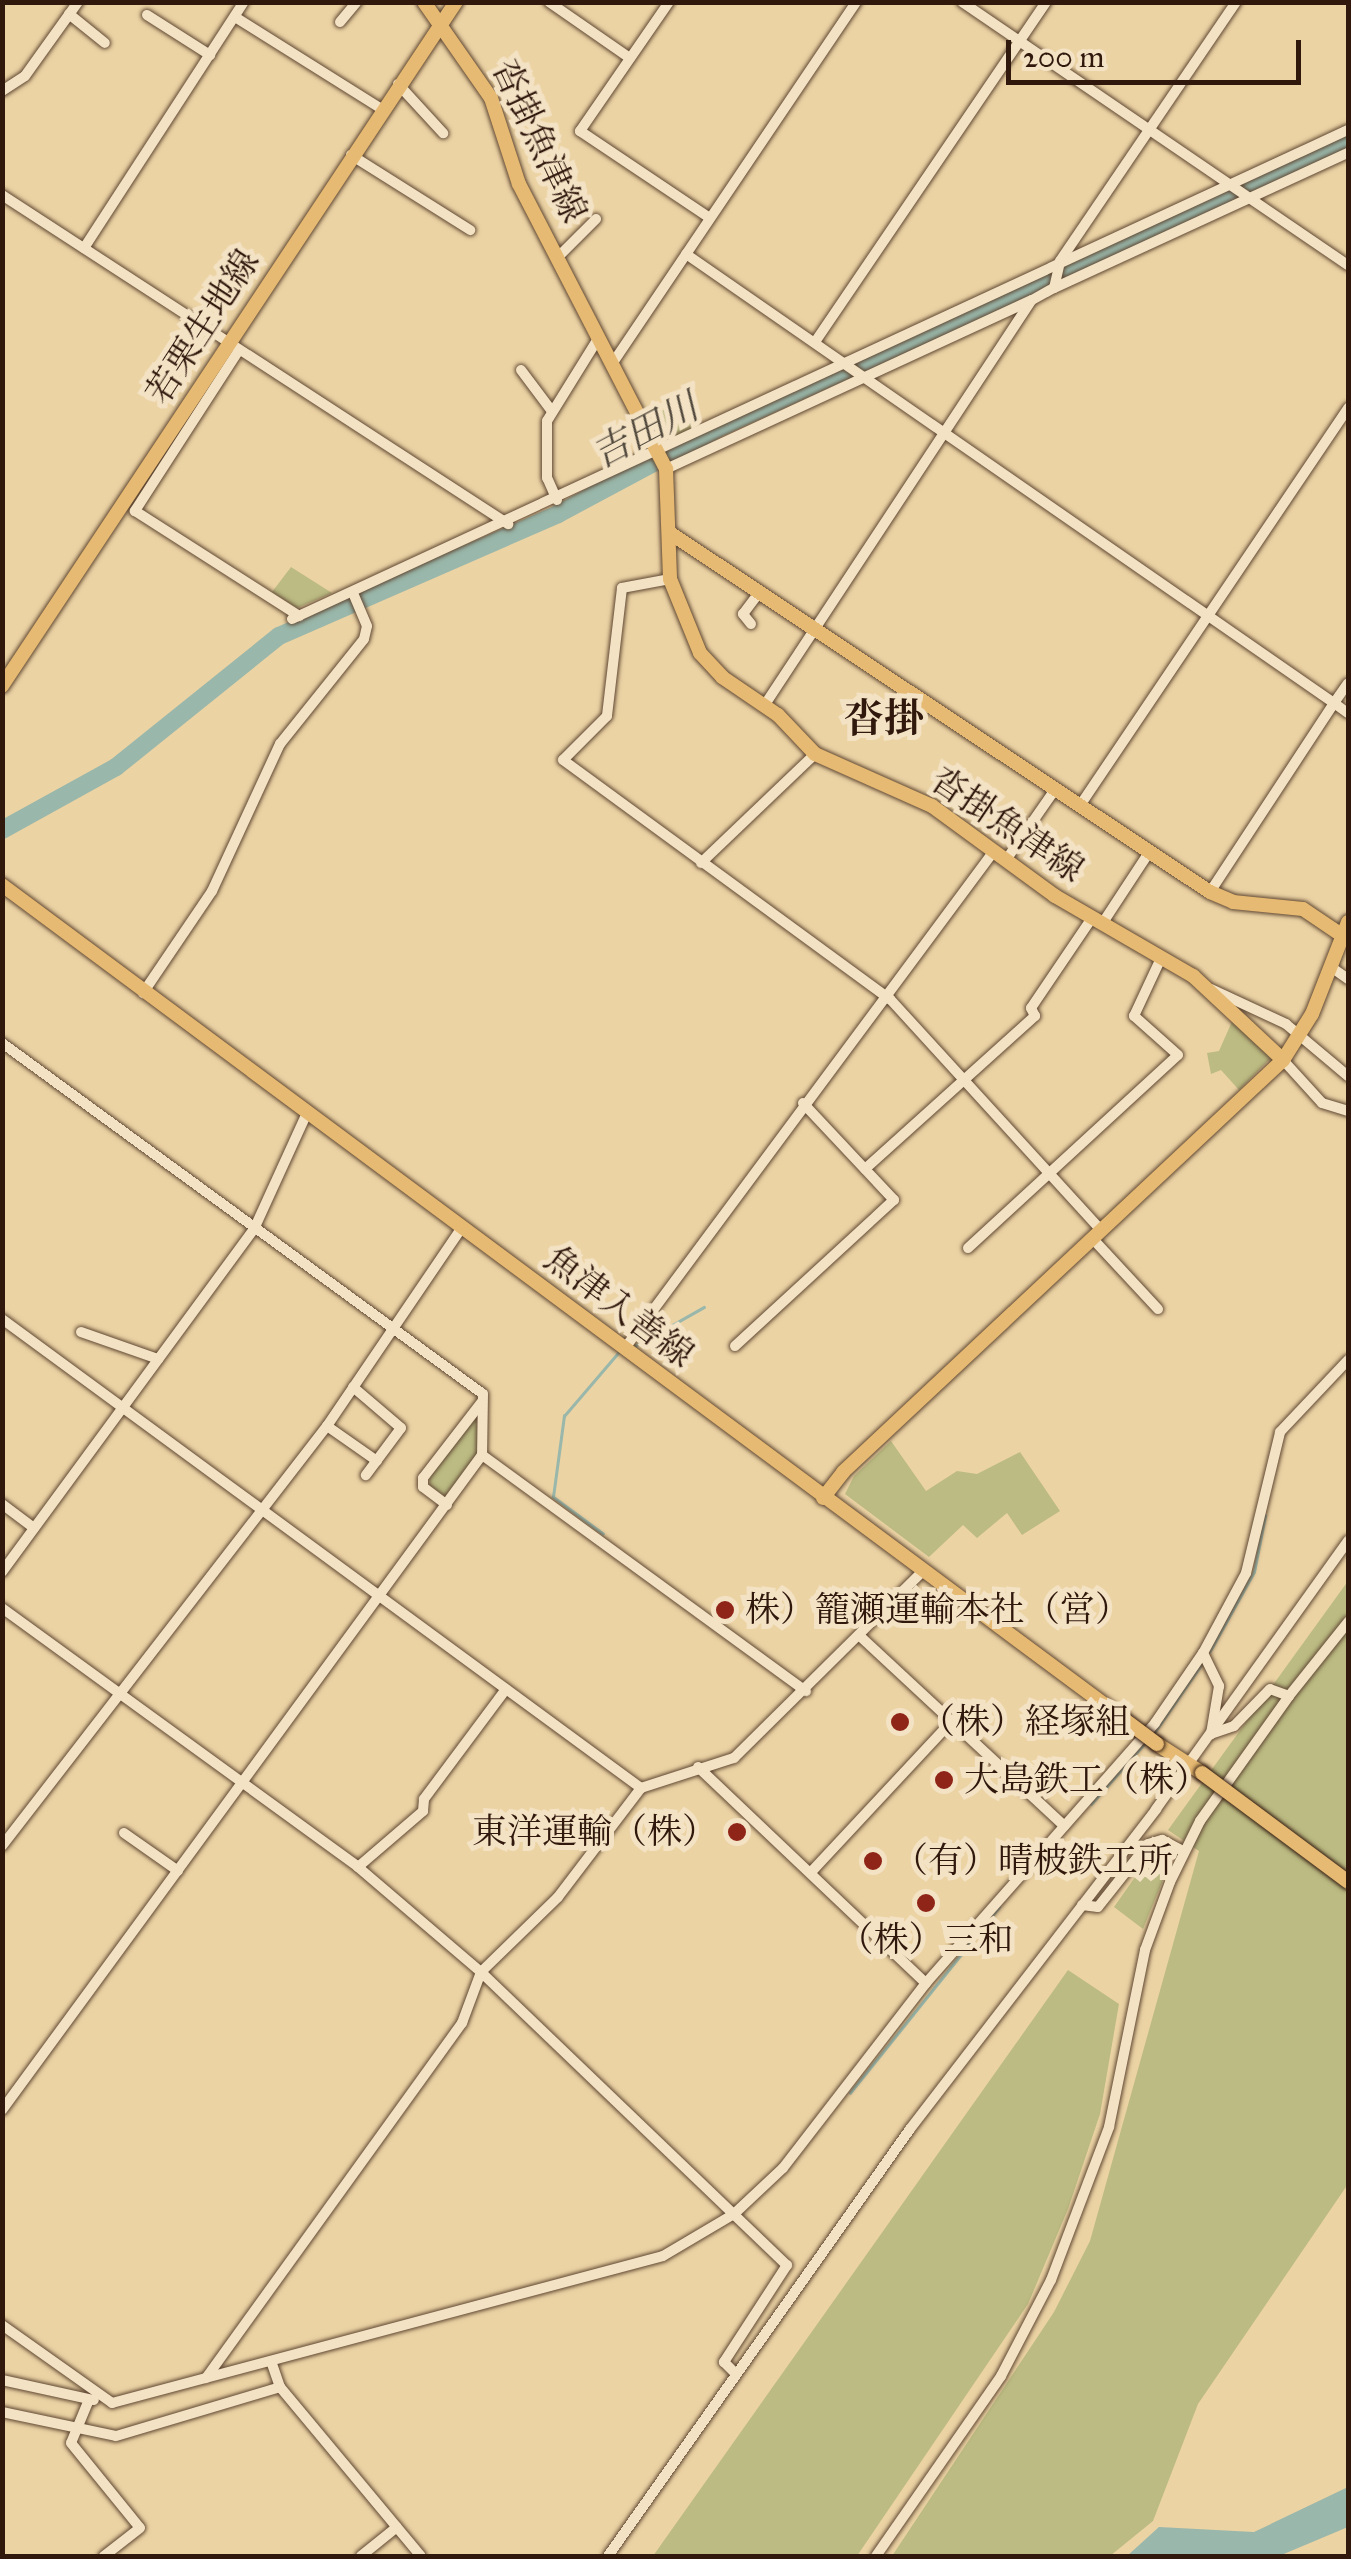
<!DOCTYPE html>
<meta charset="utf-8">
<style>
body{margin:0}
#map{position:relative;width:1351px;height:2559px;overflow:hidden;background:#ecd3a4;font-family:"IM FELL Great Primer","Noto Serif JP",serif}
div>[style]{position:absolute}
[style*='--x']{left:calc(var(--x)*1px);top:calc(var(--y)*1px);width:calc(var(--w)*1px);rotate:calc(var(--a)*1deg)}
.green>*{inset:0;background:#bcbb83}
.water>*{inset:0;background:#99b7aa}
.stream>*{height:2.5px;margin:-1.25px;padding:0 1.25px;transform-origin:1.25px;border-radius:1.25px;background:#99b7aa}
.river>*{height:18px;margin:-9px;padding:0 9px;transform-origin:9px;border-radius:9px;background:#99b7aa}
.roads{filter:drop-shadow(0 0 2px #5f4733) drop-shadow(0 0 2px #5f4733)}
.minor>*{height:10px;margin:-5px;padding:0 5px;transform-origin:5px;border-radius:5px;background:#f3e2c4}
.major>*{height:14px;margin:-7px;padding:0 7px;transform-origin:7px;border-radius:7px;background:#e6ba72}
.bridges{filter:drop-shadow(0 0 2px #30180d) drop-shadow(0 0 2px #30180d)}
.major-bridge>*{height:14px;margin:-7px;padding:0 7px;transform-origin:7px;border-radius:7px;background:#e6ba72}
.dots>*{width:28px;height:28px;translate:-50% -50%;box-sizing:border-box;border:5px solid #f3e2c4;border-radius:50%}
span{translate:-50% -50%;white-space:nowrap;text-align:center;line-height:1.15;-webkit-text-stroke:10px #f3e2c4;paint-order:stroke}
.street-label{font-size:35px;color:#30180d}
.poi-label{font-size:35px;color:#30180d}
.left{translate:0 -50%;text-align:left}
.right{translate:-100% -50%;text-align:right}
.water-label{font-size:38px;color:#50483c;font-style:italic}
.quarter-label{font-size:40px;color:#30180d;font-weight:700}
.frame{position:absolute;inset:0;border:5px solid #30180d;pointer-events:none}
.scale{position:absolute;left:1006px;top:40px;width:295px;height:45px;box-sizing:border-box;border:5px solid #30180d;border-top:0;padding-left:12px;font-size:30px;line-height:35px;white-space:nowrap;color:#30180d;-webkit-text-stroke:8px #f3e2c4;paint-order:stroke}
</style>
<div id="map">
<div class="green">
<div style="clip-path:polygon(683px 400px,699px 423px,661px 445px,642px 421px)"></div>
<div style="clip-path:polygon(291px 567px,332px 593px,297px 608px,272px 592px)"></div>
<div style="clip-path:polygon(1234px 1017px,1273px 1056px,1239px 1090px,1221px 1070px,1211px 1074px,1207px 1053px,1219px 1051px)"></div>
<div style="clip-path:polygon(476px 1417px,479px 1452px,445px 1496px,430px 1486px,430px 1477px)"></div>
<div style="clip-path:polygon(891px 1441px,926px 1491px,957px 1471px,977px 1474px,1020px 1452px,1060px 1511px,1022px 1535px,1007px 1513px,977px 1538px,963px 1525px,929px 1557px,845px 1494px,854px 1476px)"></div>
<div style="clip-path:polygon(1348px 1581px,1348px 2184px,1198px 2404px,1153px 2521px,1110px 2556px,892px 2556px,1054px 2312px,1090px 2241px,1199px 1851px,1168px 1830px)"></div>
<div style="clip-path:polygon(1164px 1851px,1174px 1853px,1143px 1929px,1114px 1907px,1152px 1853px)"></div>
<div style="clip-path:polygon(1068px 1970px,1119px 2004px,1100px 2114px,1068px 2209px,1028px 2304px,857px 2556px,653px 2556px)"></div>
</div>
<div class="water">
<div style="clip-path:polygon(1348px 2487px,1348px 2527px,1279px 2556px,1127px 2556px,1159px 2527px,1254px 2532px)"></div>
</div>
<div class="stream">
<div style="--x:635;--y:1346;--w:79;--a:-29.5"></div>
<div style="--x:603;--y:1534;--w:62;--a:-143.5"></div>
<div style="--x:553;--y:1497;--w:82;--a:-82.3"></div>
<div style="--x:564;--y:1416;--w:83;--a:-49.4"></div>
<div style="--x:1210;--y:1651;--w:90;--a:-60.9"></div>
<div style="--x:1254;--y:1572;--w:57;--a:-78.9"></div>
<div style="--x:1154;--y:1733;--w:86;--a:-55.4"></div>
<div style="--x:1091;--y:1804;--w:81;--a:-48.5"></div>
<div style="--x:850;--y:2093;--w:238;--a:-51.3"></div>
</div>
<div class="river">
<div style="--x:2;--y:830;--w:130;--a:-28.9"></div>
<div style="--x:116;--y:767;--w:209;--a:-38.8"></div>
<div style="--x:279;--y:636;--w:305;--a:-23.6"></div>
<div style="--x:558;--y:514;--w:187;--a:-28.1"></div>
<div style="--x:723;--y:426;--w:686;--a:-24.44"></div>
</div>
<div class="roads">
<div class="minor">
<div style="--x:549;--y:2;--w:98;--a:34.7"></div>
<div style="--x:669;--y:2;--w:157;--a:124.6"></div>
<div style="--x:580;--y:131;--w:156;--a:33.8"></div>
<div style="--x:962;--y:2;--w:467;--a:34.3"></div>
<div style="--x:69;--y:14;--w:46;--a:38.9"></div>
<div style="--x:147;--y:15;--w:75;--a:32.4"></div>
<div style="--x:235;--y:17;--w:171;--a:32.1"></div>
<div style="--x:340;--y:22;--w:26;--a:-50"></div>
<div style="--x:398;--y:84;--w:67;--a:47.4"></div>
<div style="--x:2;--y:91;--w:27;--a:-33"></div>
<div style="--x:25;--y:76;--w:91;--a:-54.4"></div>
<div style="--x:351;--y:155;--w:141;--a:32.2"></div>
<div style="--x:2;--y:195;--w:604;--a:33.03"></div>
<div style="--x:84;--y:248;--w:293;--a:-57"></div>
<div style="--x:686;--y:254;--w:788;--a:34.72"></div>
<div style="--x:1334;--y:703;--w:24;--a:-55"></div>
<div style="--x:560;--y:255;--w:51;--a:-45"></div>
<div style="--x:1054;--y:288;--w:324;--a:-24.7"></div>
<div style="--x:815;--y:342;--w:411;--a:-55.8"></div>
<div style="--x:239;--y:350;--w:192;--a:122.9"></div>
<div style="--x:135;--y:511;--w:195;--a:32.6"></div>
<div style="--x:612;--y:364;--w:437;--a:-56"></div>
<div style="--x:521;--y:370;--w:50;--a:53.1"></div>
<div style="--x:666;--y:469;--w:402;--a:-24.8"></div>
<div style="--x:557;--y:500;--w:24;--a:-114"></div>
<div style="--x:547;--y:478;--w:57;--a:-90"></div>
<div style="--x:547;--y:421;--w:99;--a:-58.2"></div>
<div style="--x:670;--y:579;--w:49;--a:169.4"></div>
<div style="--x:622;--y:588;--w:129;--a:96.7"></div>
<div style="--x:607;--y:716;--w:62;--a:135"></div>
<div style="--x:563;--y:760;--w:405;--a:36.2"></div>
<div style="--x:890;--y:999;--w:313;--a:47.6"></div>
<div style="--x:292;--y:619;--w:1164;--a:-24.85"></div>
<div style="--x:751;--y:624;--w:13;--a:-129"></div>
<div style="--x:743;--y:614;--w:26;--a:-53"></div>
<div style="--x:764;--y:706;--w:486;--a:-56.6"></div>
<div style="--x:1032;--y:300;--w:25;--a:-29"></div>
<div style="--x:1054;--y:288;--w:28;--a:-77"></div>
<div style="--x:1060;--y:261;--w:313;--a:-55.8"></div>
<div style="--x:1081;--y:804;--w:478;--a:-56"></div>
<div style="--x:1006;--y:860;--w:88;--a:-55.2"></div>
<div style="--x:701;--y:863;--w:158;--a:-43.7"></div>
<div style="--x:1210;--y:892;--w:226;--a:-56.7"></div>
<div style="--x:1334;--y:703;--w:17;--a:36"></div>
<div style="--x:1102;--y:924;--w:87;--a:-56.7"></div>
<div style="--x:1331;--y:967;--w:21;--a:35"></div>
<div style="--x:1211;--y:989;--w:83;--a:25"></div>
<div style="--x:1286;--y:1024;--w:81;--a:40"></div>
<div style="--x:143;--y:993;--w:123;--a:-55.9"></div>
<div style="--x:212;--y:891;--w:162;--a:-65.2"></div>
<div style="--x:280;--y:744;--w:134;--a:-51.3"></div>
<div style="--x:364;--y:639;--w:13;--a:-77"></div>
<div style="--x:367;--y:626;--w:36;--a:-113"></div>
<div style="--x:2;--y:1043;--w:595;--a:36.12"></div>
<div style="--x:483;--y:1394;--w:61;--a:90.9"></div>
<div style="--x:482;--y:1455;--w:812;--a:126.23"></div>
<div style="--x:1283;--y:1060;--w:58;--a:47.8"></div>
<div style="--x:1322;--y:1103;--w:27;--a:17"></div>
<div style="--x:865;--y:1169;--w:229;--a:-42"></div>
<div style="--x:1035;--y:1016;--w:9;--a:-117"></div>
<div style="--x:1031;--y:1008;--w:109;--a:-55.9"></div>
<div style="--x:1092;--y:1238;--w:97;--a:47.1"></div>
<div style="--x:968;--y:1248;--w:285;--a:-42.6"></div>
<div style="--x:1178;--y:1055;--w:59;--a:-138.4"></div>
<div style="--x:1134;--y:1016;--w:64;--a:-65"></div>
<div style="--x:2;--y:1319;--w:793;--a:36.28"></div>
<div style="--x:81;--y:1332;--w:82;--a:19.3"></div>
<div style="--x:735;--y:1346;--w:216;--a:-42.6"></div>
<div style="--x:894;--y:1200;--w:133;--a:-133.2"></div>
<div style="--x:625;--y:1348;--w:619;--a:-53.41"></div>
<div style="--x:353;--y:1387;--w:63;--a:40.5"></div>
<div style="--x:401;--y:1428;--w:59;--a:126.7"></div>
<div style="--x:327;--y:1426;--w:61;--a:35"></div>
<div style="--x:482;--y:1455;--w:401;--a:36.1"></div>
<div style="--x:2;--y:1504;--w:40;--a:37"></div>
<div style="--x:447;--y:1505;--w:30;--a:-143"></div>
<div style="--x:423;--y:1487;--w:9;--a:-90"></div>
<div style="--x:423;--y:1478;--w:95;--a:-52.3"></div>
<div style="--x:2;--y:1572;--w:428;--a:-53.7"></div>
<div style="--x:255;--y:1227;--w:125;--a:-65.5"></div>
<div style="--x:2;--y:1608;--w:440;--a:36"></div>
<div style="--x:358;--y:1867;--w:162;--a:40.5"></div>
<div style="--x:481;--y:1972;--w:424;--a:43.8"></div>
<div style="--x:787;--y:2265;--w:116;--a:123"></div>
<div style="--x:724;--y:2362;--w:17;--a:45"></div>
<div style="--x:862;--y:1638;--w:276;--a:42.9"></div>
<div style="--x:1203;--y:1653;--w:91;--a:-61.7"></div>
<div style="--x:1246;--y:1573;--w:145;--a:-76.4"></div>
<div style="--x:1280;--y:1432;--w:99;--a:-46.6"></div>
<div style="--x:1289;--y:1696;--w:95;--a:-51.4"></div>
<div style="--x:698;--y:1767;--w:314;--a:43.5"></div>
<div style="--x:124;--y:1833;--w:66;--a:35.1"></div>
<div style="--x:2;--y:1846;--w:531;--a:-52.27"></div>
<div style="--x:327;--y:1426;--w:240;--a:-55.8"></div>
<div style="--x:358;--y:1867;--w:86;--a:-40.7"></div>
<div style="--x:423;--y:1811;--w:12;--a:-85"></div>
<div style="--x:424;--y:1799;--w:137;--a:-53.3"></div>
<div style="--x:813;--y:1870;--w:205;--a:-47"></div>
<div style="--x:1082;--y:1905;--w:16;--a:7"></div>
<div style="--x:1098;--y:1907;--w:80;--a:-51.6"></div>
<div style="--x:1148;--y:1844;--w:15;--a:-16"></div>
<div style="--x:1162;--y:1840;--w:24;--a:28"></div>
<div style="--x:2;--y:2325;--w:135;--a:35.3"></div>
<div style="--x:112;--y:2403;--w:570;--a:-14.94"></div>
<div style="--x:663;--y:2256;--w:82;--a:-30.6"></div>
<div style="--x:734;--y:2214;--w:67;--a:-43.2"></div>
<div style="--x:783;--y:2168;--w:234;--a:-52.3"></div>
<div style="--x:926;--y:1983;--w:346;--a:-48.6"></div>
<div style="--x:1155;--y:1723;--w:85;--a:-55.6"></div>
<div style="--x:1203;--y:1653;--w:37;--a:64"></div>
<div style="--x:1219;--y:1686;--w:49;--a:99.5"></div>
<div style="--x:271;--y:2361;--w:28;--a:71"></div>
<div style="--x:280;--y:2387;--w:220;--a:50.2"></div>
<div style="--x:206;--y:2378;--w:438;--a:-54.2"></div>
<div style="--x:462;--y:2023;--w:54;--a:-69.6"></div>
<div style="--x:481;--y:1972;--w:107;--a:-44.2"></div>
<div style="--x:558;--y:1897;--w:137;--a:-52.7"></div>
<div style="--x:641;--y:1788;--w:98;--a:-17.9"></div>
<div style="--x:734;--y:1758;--w:263;--a:-44.7"></div>
<div style="--x:2;--y:2380;--w:94;--a:12.3"></div>
<div style="--x:88;--y:2402;--w:44;--a:112.5"></div>
<div style="--x:71;--y:2443;--w:109;--a:50.9"></div>
<div style="--x:140;--y:2528;--w:46;--a:142.1"></div>
<div style="--x:2;--y:2412;--w:116;--a:11.9"></div>
<div style="--x:116;--y:2436;--w:171;--a:-16.6"></div>
<div style="--x:361;--y:2556;--w:46;--a:-38.9"></div>
<div style="--x:608;--y:2556;--w:523;--a:-54.73"></div>
<div style="--x:910;--y:2129;--w:404;--a:-52.4"></div>
<div style="--x:1156;--y:1809;--w:330;--a:-54.4"></div>
<div style="--x:876;--y:2556;--w:219;--a:-55.2"></div>
<div style="--x:1001;--y:2376;--w:108;--a:-62.5"></div>
<div style="--x:1051;--y:2280;--w:164;--a:-69.2"></div>
<div style="--x:1109;--y:2127;--w:181;--a:-78.5"></div>
<div style="--x:1145;--y:1950;--w:72;--a:-69.8"></div>
<div style="--x:1170;--y:1882;--w:68;--a:-63.8"></div>
<div style="--x:1200;--y:1821;--w:153;--a:-54.5"></div>
<div style="--x:1289;--y:1696;--w:20;--a:-160"></div>
<div style="--x:1270;--y:1689;--w:52;--a:134.2"></div>
<div style="--x:1234;--y:1726;--w:24;--a:161"></div>
</div>
<div class="major">
<div style="--x:424;--y:2;--w:117;--a:55.1"></div>
<div style="--x:491;--y:98;--w:90;--a:72"></div>
<div style="--x:519;--y:184;--w:321;--a:62.7"></div>
<div style="--x:666;--y:469;--w:110;--a:87.9"></div>
<div style="--x:670;--y:579;--w:80;--a:67.9"></div>
<div style="--x:700;--y:653;--w:33;--a:47"></div>
<div style="--x:722;--y:677;--w:68;--a:34.2"></div>
<div style="--x:778;--y:715;--w:54;--a:46.5"></div>
<div style="--x:815;--y:754;--w:128;--a:24"></div>
<div style="--x:932;--y:806;--w:152;--a:36.2"></div>
<div style="--x:1055;--y:896;--w:160;--a:30.1"></div>
<div style="--x:1193;--y:976;--w:123;--a:43"></div>
<div style="--x:670;--y:533;--w:648;--a:33.62"></div>
<div style="--x:1210;--y:892;--w:25;--a:23"></div>
<div style="--x:1233;--y:902;--w:70;--a:5.7"></div>
<div style="--x:1303;--y:909;--w:48;--a:34"></div>
<div style="--x:2;--y:686;--w:821;--a:-56.43"></div>
<div style="--x:2;--y:885;--w:1394;--a:36.63"></div>
<div style="--x:823;--y:1498;--w:33;--a:-52"></div>
<div style="--x:843;--y:1472;--w:603;--a:-43.12"></div>
<div style="--x:1283;--y:1060;--w:54;--a:-57.8"></div>
<div style="--x:1312;--y:1014;--w:99;--a:-68.6"></div>
<div style="--x:1157;--y:1744;--w:54;--a:32.8"></div>
</div>
</div>
<div class="bridges">
<div class="major-bridge">
<div style="--x:1121;--y:1717;--w:45;--a:36.9"></div>
<div style="--x:1202;--y:1773;--w:182;--a:36.7"></div>
</div>
</div>
<div class="dots">
<div style="left:725px;top:1610px;background:#8f2418"></div>
<div style="left:900px;top:1722px;background:#8f2418"></div>
<div style="left:944px;top:1780px;background:#8f2418"></div>
<div style="left:737px;top:1832px;background:#8f2418"></div>
<div style="left:873px;top:1861px;background:#8f2418"></div>
<div style="left:926px;top:1903px;background:#8f2418"></div>
</div>
<div class="street-label">
<span style="left:539px;top:141px;rotate:65deg">沓掛魚津線</span>
<span style="left:203px;top:327px;rotate:-57deg">若栗生地線</span>
<span style="left:1007px;top:825px;rotate:34deg">沓掛魚津線</span>
<span style="left:619px;top:1307px;rotate:37deg">魚津入善線</span>
</div>
<div class="poi-label">
<span class="left" style="left:745px;top:1610px">株）籠瀬運輸本社（営）</span>
<span class="left" style="left:920px;top:1722px">（株）経塚組</span>
<span class="left" style="left:964px;top:1780px">大島鉄工（株）</span>
<span class="right" style="left:717px;top:1832px">東洋運輸（株）</span>
<span class="left" style="left:893px;top:1861px">（有）晴柀鉄工所</span>
<span style="left:926px;top:1940px">（株）三和</span>
</div>
<div class="water-label">
<span style="left:645px;top:431px;rotate:-28deg">吉田川</span>
</div>
<div class="quarter-label">
<span style="left:884px;top:719px">沓掛</span>
</div>
<div class="frame"></div>
<div class="scale">200 m</div>
</div>
